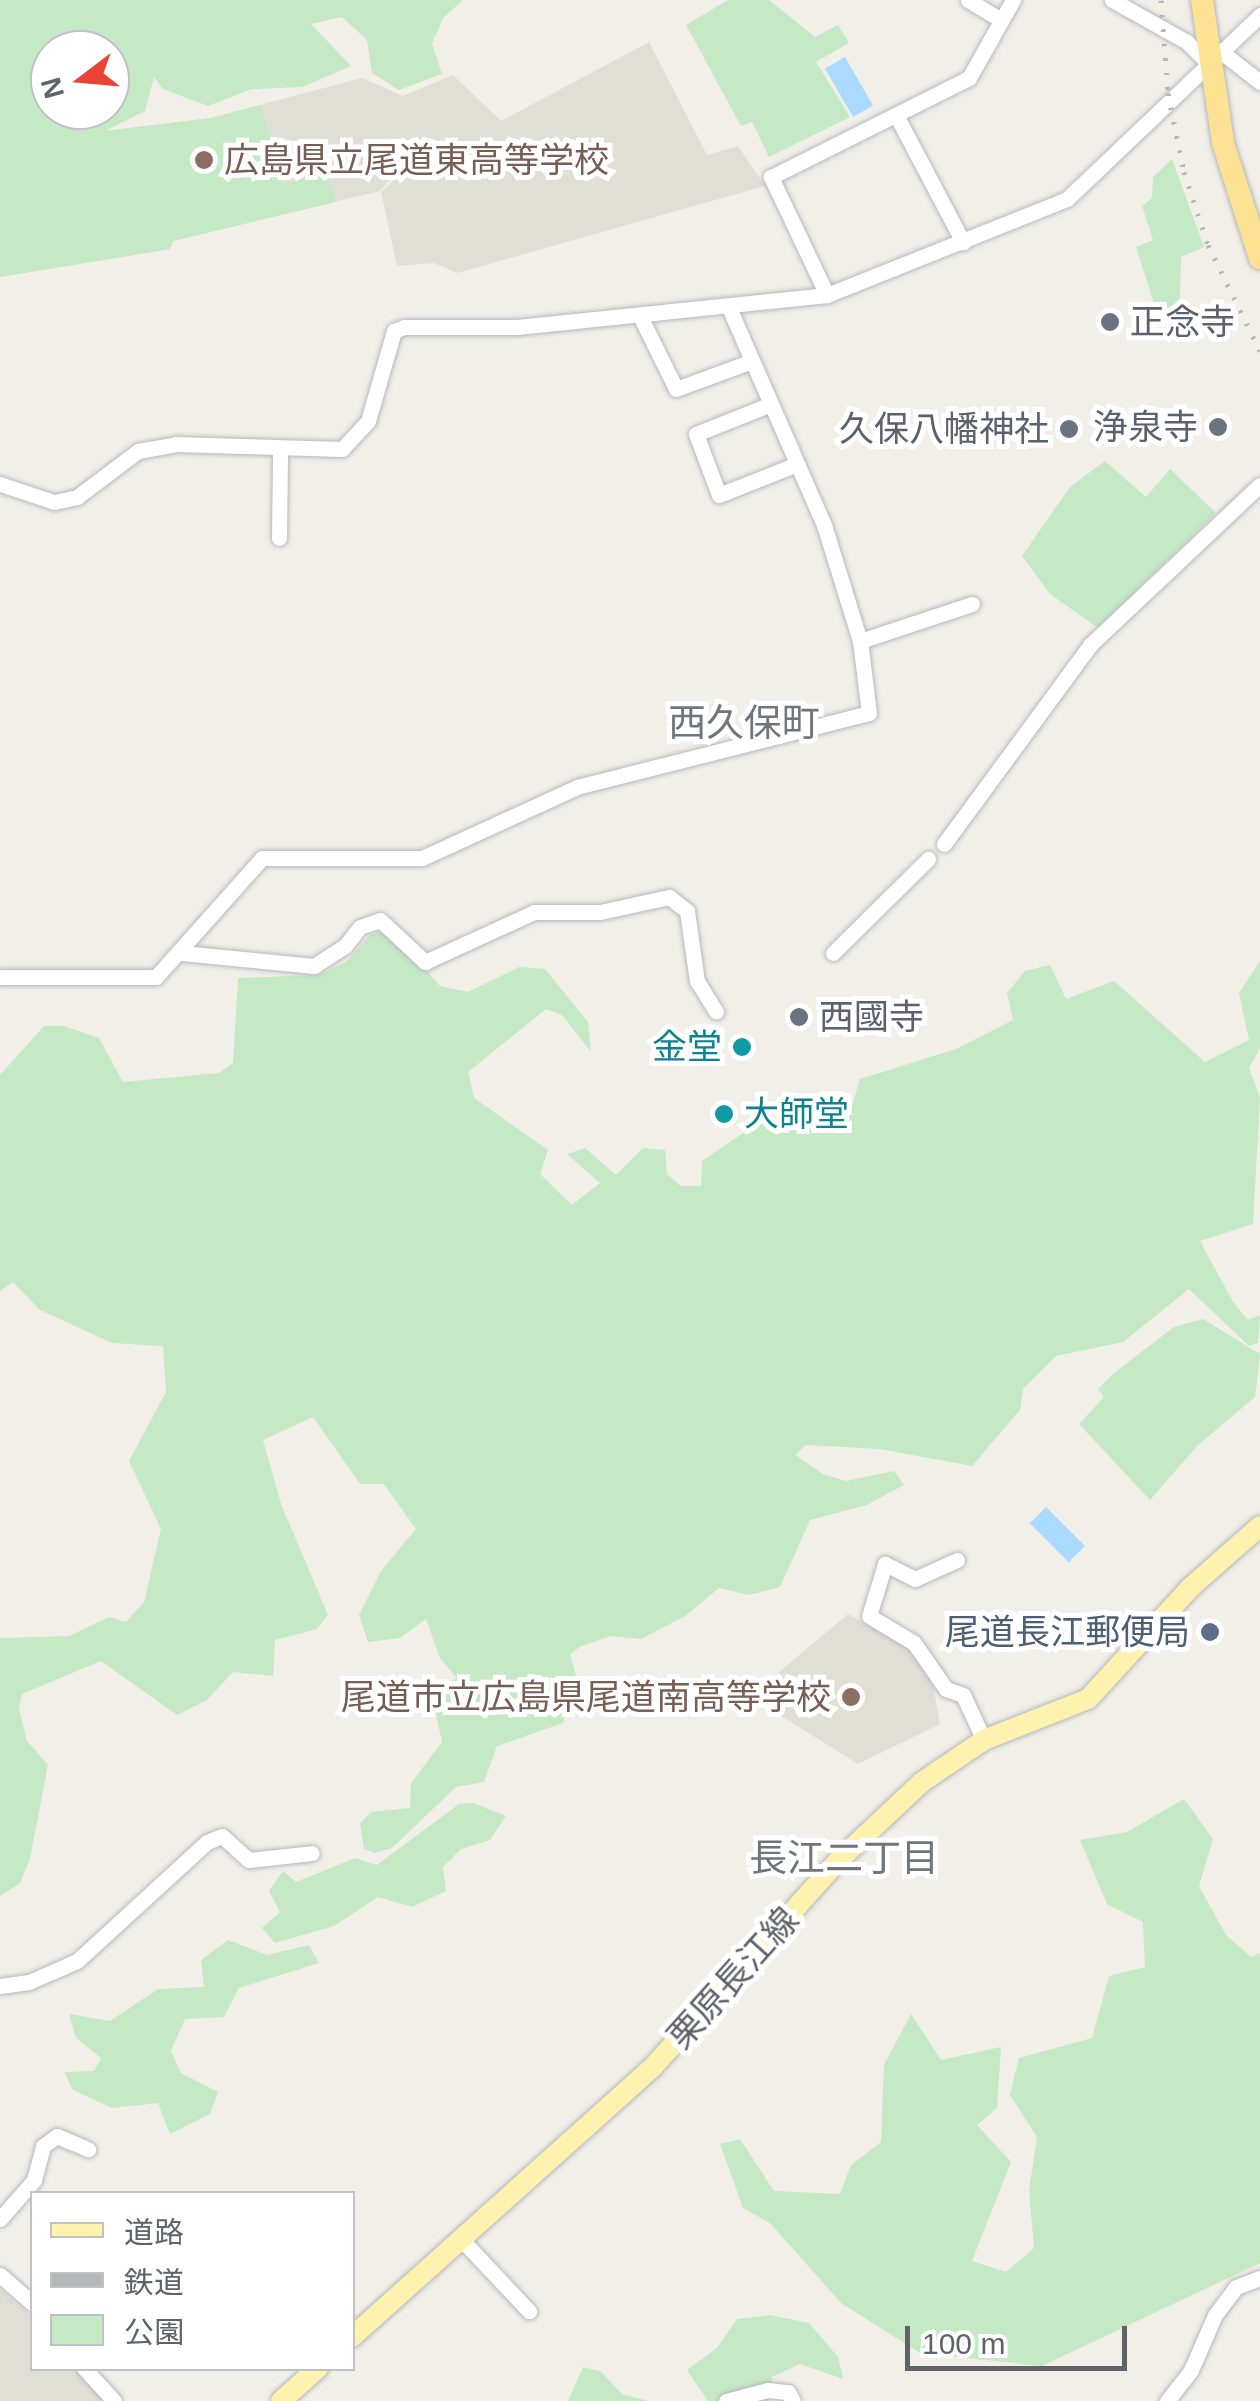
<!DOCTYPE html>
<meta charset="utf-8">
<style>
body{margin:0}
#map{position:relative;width:1260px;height:2401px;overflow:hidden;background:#f1efe8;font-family:Arial,"Noto Sans JP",sans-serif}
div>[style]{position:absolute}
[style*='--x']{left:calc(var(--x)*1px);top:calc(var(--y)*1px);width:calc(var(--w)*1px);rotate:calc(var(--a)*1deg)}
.education>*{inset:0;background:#e1ded6}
.green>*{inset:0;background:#c5e8c5}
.water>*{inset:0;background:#aadaff;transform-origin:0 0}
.roads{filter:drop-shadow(0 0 2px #b5b8bc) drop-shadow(0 0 2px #b5b8bc)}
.minor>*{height:15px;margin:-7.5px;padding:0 7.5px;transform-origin:7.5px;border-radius:7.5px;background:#fff}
.major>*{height:20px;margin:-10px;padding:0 10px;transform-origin:10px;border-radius:10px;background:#fff2af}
.highway>*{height:22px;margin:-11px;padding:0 11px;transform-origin:11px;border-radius:11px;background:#fde293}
.rail>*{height:5px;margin-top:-2.5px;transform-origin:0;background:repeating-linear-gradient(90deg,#b6b7b8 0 2.5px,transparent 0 14.5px)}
.dots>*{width:28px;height:28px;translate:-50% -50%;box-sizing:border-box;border:5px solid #fff;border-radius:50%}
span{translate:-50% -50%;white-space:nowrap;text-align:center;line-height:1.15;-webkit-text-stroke:10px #fff;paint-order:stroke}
.education-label{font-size:35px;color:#785e54}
.left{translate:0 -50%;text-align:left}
.right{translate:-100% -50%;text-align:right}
.worship-label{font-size:35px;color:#5b616d}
.culture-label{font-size:35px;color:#0d838f}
.service-label{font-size:35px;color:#4e5e75}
.street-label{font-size:35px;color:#5f6368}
.neighbourhood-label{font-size:38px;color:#70757a}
.legend{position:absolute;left:30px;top:2191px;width:325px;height:180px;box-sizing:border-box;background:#fff;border:2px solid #bfc1c3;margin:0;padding:12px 18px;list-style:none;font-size:30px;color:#5f6368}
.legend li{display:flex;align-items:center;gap:20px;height:50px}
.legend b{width:50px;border:2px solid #bfc1c3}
.north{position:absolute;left:30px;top:30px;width:100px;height:100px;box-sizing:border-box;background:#fff;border:2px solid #bfc1c3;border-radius:50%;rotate:254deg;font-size:28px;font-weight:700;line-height:40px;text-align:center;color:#5f6368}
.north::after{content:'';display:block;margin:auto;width:35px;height:45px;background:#ea4335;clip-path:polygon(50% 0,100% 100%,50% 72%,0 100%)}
.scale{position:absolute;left:905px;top:2326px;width:222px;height:45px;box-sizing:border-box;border:5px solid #5f6368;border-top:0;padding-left:12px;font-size:30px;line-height:35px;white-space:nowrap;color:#5f6368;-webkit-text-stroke:8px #fff;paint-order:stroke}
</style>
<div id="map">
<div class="education">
<div style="clip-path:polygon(649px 42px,707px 155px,738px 146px,765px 186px,457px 273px,434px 263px,397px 266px,381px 192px,428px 149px,405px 162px,380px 191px,173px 241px,170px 249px,0 277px,0 158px,113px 130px,211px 118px,362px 78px,403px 96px,453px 75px,501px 121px)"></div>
<div style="clip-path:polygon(848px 1614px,915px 1650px,931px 1675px,940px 1724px,858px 1764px,775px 1712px,766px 1683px)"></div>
<div style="clip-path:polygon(0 2289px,32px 2317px,32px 2368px,79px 2369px,106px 2401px,0 2401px)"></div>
</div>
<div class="green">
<div style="clip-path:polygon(evenodd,0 0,463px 0,444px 17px,432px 43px,442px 74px,399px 90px,372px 73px,367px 40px,342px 17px,311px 24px,351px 66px,302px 87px,252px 89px,208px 106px,163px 89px,154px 77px,145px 111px,105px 131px,211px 118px,261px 105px,283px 185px,327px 172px,335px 202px,173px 241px,170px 249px,0 277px,0 0,50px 50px,110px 50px,110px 110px,50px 110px,50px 50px)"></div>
<div style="clip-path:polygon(728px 0,769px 0,815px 37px,838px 25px,849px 43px,816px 62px,850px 117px,769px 157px,752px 122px,741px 126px,686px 25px)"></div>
<div style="clip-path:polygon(1172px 159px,1204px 247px,1181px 257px,1180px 299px,1160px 322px,1136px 247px,1153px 240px,1142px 206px,1152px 198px,1153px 177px)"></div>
<div style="clip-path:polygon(1105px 461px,1146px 497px,1170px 469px,1216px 513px,1098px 628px,1050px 594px,1022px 556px,1070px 487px)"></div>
<div style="clip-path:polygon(390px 929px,440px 986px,468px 992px,519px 967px,545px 969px,588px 1022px,591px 1052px,562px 1015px,546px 1009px,468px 1072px,474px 1098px,548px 1150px,540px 1174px,572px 1205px,600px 1183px,567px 1154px,585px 1148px,616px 1175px,643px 1148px,665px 1150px,667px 1174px,681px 1186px,701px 1186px,702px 1161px,755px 1125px,829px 1108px,846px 1126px,860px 1079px,956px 1049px,1013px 1020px,1007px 993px,1025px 971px,1050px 965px,1066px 999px,1114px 981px,1205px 1062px,1249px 1040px,1239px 993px,1260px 961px,1260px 1048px,1249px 1068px,1260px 1097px,1253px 1224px,1200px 1241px,1233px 1302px,1248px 1320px,1260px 1315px,1258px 1343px,1249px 1346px,1189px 1289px,1123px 1342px,1056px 1356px,1023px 1389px,1020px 1410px,972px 1466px,880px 1449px,806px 1445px,795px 1455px,823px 1474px,846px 1481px,894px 1471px,904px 1485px,867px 1505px,810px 1520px,780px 1587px,749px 1595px,719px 1588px,685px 1616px,641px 1639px,611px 1636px,581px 1646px,570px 1654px,577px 1679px,563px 1723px,497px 1746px,484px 1782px,456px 1787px,392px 1848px,374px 1853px,364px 1849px,360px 1823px,371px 1812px,410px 1808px,411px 1783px,442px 1742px,432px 1694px,457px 1678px,440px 1658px,426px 1619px,400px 1638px,368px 1642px,359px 1615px,381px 1571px,416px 1529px,384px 1484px,360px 1484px,313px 1417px,263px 1440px,281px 1504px,328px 1615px,317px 1629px,275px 1640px,273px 1676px,233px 1672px,207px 1700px,177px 1715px,101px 1661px,22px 1694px,19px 1709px,27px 1741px,48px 1765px,30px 1858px,20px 1883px,0 1896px,0 1638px,69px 1636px,109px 1617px,126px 1622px,144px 1602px,161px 1529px,129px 1461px,166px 1392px,163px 1346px,112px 1343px,40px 1310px,13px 1282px,0 1291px,0 1075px,44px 1026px,64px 1026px,99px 1038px,123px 1082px,219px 1073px,233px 1063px,238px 978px,319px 975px,346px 962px,370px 935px)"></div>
<div style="clip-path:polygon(1203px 1319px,1260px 1354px,1255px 1397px,1197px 1446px,1150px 1500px,1079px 1424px,1104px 1397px,1098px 1389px,1114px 1373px,1174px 1327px)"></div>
<div style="clip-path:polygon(1184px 1799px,1213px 1839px,1199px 1886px,1226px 1935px,1251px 1957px,1260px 1953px,1260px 2263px,1042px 2366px,920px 2353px,841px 2303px,770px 2223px,743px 2208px,720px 2144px,740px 2139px,774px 2191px,840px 2194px,851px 2165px,881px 2142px,884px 2065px,911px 2014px,941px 2060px,1001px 2047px,997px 2108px,977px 2125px,1011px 2162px,972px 2261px,1006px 2272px,1034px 2248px,1029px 2191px,1037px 2137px,1010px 2095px,1019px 2058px,1092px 2038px,1109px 1976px,1145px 1967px,1143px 1922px,1107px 1904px,1080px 1840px,1127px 1832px)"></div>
<div style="clip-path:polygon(473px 1803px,506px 1816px,490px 1840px,461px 1849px,443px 1867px,446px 1891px,412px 1907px,378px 1897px,334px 1926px,275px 1943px,262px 1928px,280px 1912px,269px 1891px,283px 1871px,296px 1882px,355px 1858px,377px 1865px,459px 1804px)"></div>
<div style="clip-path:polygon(228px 1940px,267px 1955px,309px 1945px,319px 1963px,239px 1988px,224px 2017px,185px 2019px,171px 2051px,181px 2073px,218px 2092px,210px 2114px,170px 2134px,158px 2103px,112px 2108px,73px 2090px,64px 2072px,94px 2071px,101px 2058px,76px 2038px,69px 2014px,110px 2021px,158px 1989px,204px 1987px,201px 1960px)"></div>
<div style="clip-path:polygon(770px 2315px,809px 2323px,838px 2357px,843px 2379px,800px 2364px,772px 2377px,768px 2401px,708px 2401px,687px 2370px,717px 2348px,737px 2319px)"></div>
<div style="clip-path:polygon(583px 2367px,600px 2371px,622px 2394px,648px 2401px,568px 2401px)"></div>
</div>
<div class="water">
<div style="left:845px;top:57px;width:56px;height:23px;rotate:60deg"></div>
<div style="left:1046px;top:1507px;width:55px;height:23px;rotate:45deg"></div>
</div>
<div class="roads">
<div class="minor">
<div style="--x:968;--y:0;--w:39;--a:31"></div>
<div style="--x:1112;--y:0;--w:86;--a:29.2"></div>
<div style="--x:1187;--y:42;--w:28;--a:45"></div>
<div style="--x:1220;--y:51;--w:51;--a:37.8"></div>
<div style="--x:896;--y:115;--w:144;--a:62.2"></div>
<div style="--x:827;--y:295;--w:131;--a:-115.4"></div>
<div style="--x:771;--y:177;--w:221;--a:-26.6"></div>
<div style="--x:969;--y:78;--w:90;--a:-60.6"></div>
<div style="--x:640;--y:316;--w:81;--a:63.7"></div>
<div style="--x:676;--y:389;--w:81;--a:-20.2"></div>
<div style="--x:771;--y:404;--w:81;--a:158.2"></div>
<div style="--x:696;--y:434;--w:65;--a:69.3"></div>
<div style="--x:719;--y:495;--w:84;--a:-21.7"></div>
<div style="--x:0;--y:484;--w:57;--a:18.4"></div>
<div style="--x:54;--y:502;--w:24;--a:-12"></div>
<div style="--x:77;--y:497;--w:76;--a:-37"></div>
<div style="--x:138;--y:451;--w:39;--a:-10"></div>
<div style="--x:176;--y:444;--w:166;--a:1.7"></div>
<div style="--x:342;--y:449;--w:38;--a:-47"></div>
<div style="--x:368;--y:421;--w:94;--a:-73.9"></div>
<div style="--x:394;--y:331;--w:11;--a:-22"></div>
<div style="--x:404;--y:327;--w:113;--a:0"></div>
<div style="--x:517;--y:327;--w:312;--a:-5.9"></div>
<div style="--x:827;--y:295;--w:258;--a:-21.8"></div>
<div style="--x:1067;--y:199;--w:267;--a:-43.6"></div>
<div style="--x:279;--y:538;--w:88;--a:-89.3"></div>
<div style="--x:860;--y:641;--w:118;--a:-18.3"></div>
<div style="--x:944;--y:844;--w:247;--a:-53.7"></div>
<div style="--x:1090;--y:645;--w:233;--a:-43.3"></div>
<div style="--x:182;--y:953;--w:133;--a:5.6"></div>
<div style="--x:314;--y:966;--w:37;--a:-33"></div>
<div style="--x:345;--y:946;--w:24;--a:-52"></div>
<div style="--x:360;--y:927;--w:21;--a:-19"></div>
<div style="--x:380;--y:920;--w:62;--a:43"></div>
<div style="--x:425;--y:962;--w:120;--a:-24.6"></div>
<div style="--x:534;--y:912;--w:66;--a:0"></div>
<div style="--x:600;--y:912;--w:71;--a:-12.3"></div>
<div style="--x:669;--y:897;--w:23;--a:38"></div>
<div style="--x:687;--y:911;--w:71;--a:81.9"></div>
<div style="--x:697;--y:981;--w:36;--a:58"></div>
<div style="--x:833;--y:953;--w:134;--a:-44.7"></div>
<div style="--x:0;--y:977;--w:156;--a:0"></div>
<div style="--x:156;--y:977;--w:159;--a:-48.3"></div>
<div style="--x:262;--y:858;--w:160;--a:0"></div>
<div style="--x:422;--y:858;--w:170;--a:-24.6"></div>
<div style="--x:577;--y:787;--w:301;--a:-14.2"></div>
<div style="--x:869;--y:713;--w:73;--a:-97.1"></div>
<div style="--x:860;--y:641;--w:121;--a:-107.2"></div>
<div style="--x:824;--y:525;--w:237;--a:-113.6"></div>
<div style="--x:957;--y:1560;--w:46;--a:155.7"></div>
<div style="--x:915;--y:1579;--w:34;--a:-153"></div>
<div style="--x:885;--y:1564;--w:54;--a:107.1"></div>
<div style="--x:869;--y:1616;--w:52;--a:31"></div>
<div style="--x:914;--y:1643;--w:56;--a:55.2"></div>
<div style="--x:946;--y:1689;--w:18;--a:19"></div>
<div style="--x:963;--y:1695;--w:50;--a:65"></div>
<div style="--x:0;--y:1986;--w:29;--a:-8"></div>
<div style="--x:29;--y:1982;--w:52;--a:-23.6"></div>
<div style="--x:77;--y:1961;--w:176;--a:-42.5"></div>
<div style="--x:207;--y:1842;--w:16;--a:-22"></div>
<div style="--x:222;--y:1836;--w:36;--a:42"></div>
<div style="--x:249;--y:1860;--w:63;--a:-6.3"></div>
<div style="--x:0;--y:2219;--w:52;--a:-48.9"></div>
<div style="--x:34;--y:2180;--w:35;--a:-75"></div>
<div style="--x:43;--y:2146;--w:17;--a:-36"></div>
<div style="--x:57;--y:2136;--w:34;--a:23"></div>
<div style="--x:462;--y:2240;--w:98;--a:46.7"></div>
<div style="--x:0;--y:2275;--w:43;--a:41.2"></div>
<div style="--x:84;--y:2368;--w:45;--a:47.7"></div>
<div style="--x:726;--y:2401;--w:43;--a:-14.7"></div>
<div style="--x:768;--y:2390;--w:20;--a:6"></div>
<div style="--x:788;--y:2392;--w:10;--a:61"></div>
<div style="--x:1167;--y:2401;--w:39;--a:-52"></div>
<div style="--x:1191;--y:2370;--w:60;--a:-66.4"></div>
<div style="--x:1215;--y:2315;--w:35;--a:-53"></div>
<div style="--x:1236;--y:2287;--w:26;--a:-21"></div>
</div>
<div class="major">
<div style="--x:352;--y:2337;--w:404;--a:-41.9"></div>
<div style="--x:653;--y:2067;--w:278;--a:-48.1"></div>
<div style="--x:839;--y:1860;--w:114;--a:-43.2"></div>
<div style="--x:922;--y:1782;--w:75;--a:-34.1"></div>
<div style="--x:984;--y:1740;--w:112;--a:-21.5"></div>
<div style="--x:1088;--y:1699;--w:152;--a:-47.4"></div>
<div style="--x:1191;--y:1587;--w:92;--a:-41.5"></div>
<div style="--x:281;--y:2401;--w:50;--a:-41.7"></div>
</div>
<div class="highway">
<div style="--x:1202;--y:0;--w:145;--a:81.6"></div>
<div style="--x:1223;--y:143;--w:121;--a:72.2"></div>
</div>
</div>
<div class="rail">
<div style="--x:1161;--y:0;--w:93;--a:85.7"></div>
<div style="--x:1168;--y:93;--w:81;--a:78.6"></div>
<div style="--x:1184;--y:172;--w:77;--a:71.8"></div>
<div style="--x:1208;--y:245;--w:118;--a:63.9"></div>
</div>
<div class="dots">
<div style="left:204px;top:160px;background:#8d6e63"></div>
<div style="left:1110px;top:322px;background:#6b7280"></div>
<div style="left:1218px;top:427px;background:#6b7280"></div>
<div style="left:1069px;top:429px;background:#6b7280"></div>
<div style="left:799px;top:1017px;background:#6b7280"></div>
<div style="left:742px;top:1047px;background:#0f9aa8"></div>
<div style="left:724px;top:1114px;background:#0f9aa8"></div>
<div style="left:1210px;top:1632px;background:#5c6f8a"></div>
<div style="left:851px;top:1697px;background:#8d6e63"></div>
</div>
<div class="education-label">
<span class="left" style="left:224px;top:160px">広島県立尾道東高等学校</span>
<span class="right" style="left:831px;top:1697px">尾道市立広島県尾道南高等学校</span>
</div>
<div class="worship-label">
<span class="left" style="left:1130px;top:322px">正念寺</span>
<span class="right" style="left:1198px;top:427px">浄泉寺</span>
<span class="right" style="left:1049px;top:429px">久保八幡神社</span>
<span class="left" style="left:819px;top:1017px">西國寺</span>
</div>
<div class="culture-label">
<span class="right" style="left:722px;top:1047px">金堂</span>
<span class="left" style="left:744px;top:1114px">大師堂</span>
</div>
<div class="service-label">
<span class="right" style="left:1190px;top:1632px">尾道長江郵便局</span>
</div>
<div class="street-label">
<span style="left:733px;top:1978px;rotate:-48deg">栗原長江線</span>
</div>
<div class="neighbourhood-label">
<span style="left:744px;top:724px">西久保町</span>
<span style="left:844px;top:1859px">長江二丁目</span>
</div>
<ul class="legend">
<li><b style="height:12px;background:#fff2af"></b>道路</li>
<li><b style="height:12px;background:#b6b7b8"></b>鉄道</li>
<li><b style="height:28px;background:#c5e8c5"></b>公園</li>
</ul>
<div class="north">N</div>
<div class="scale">100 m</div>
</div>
